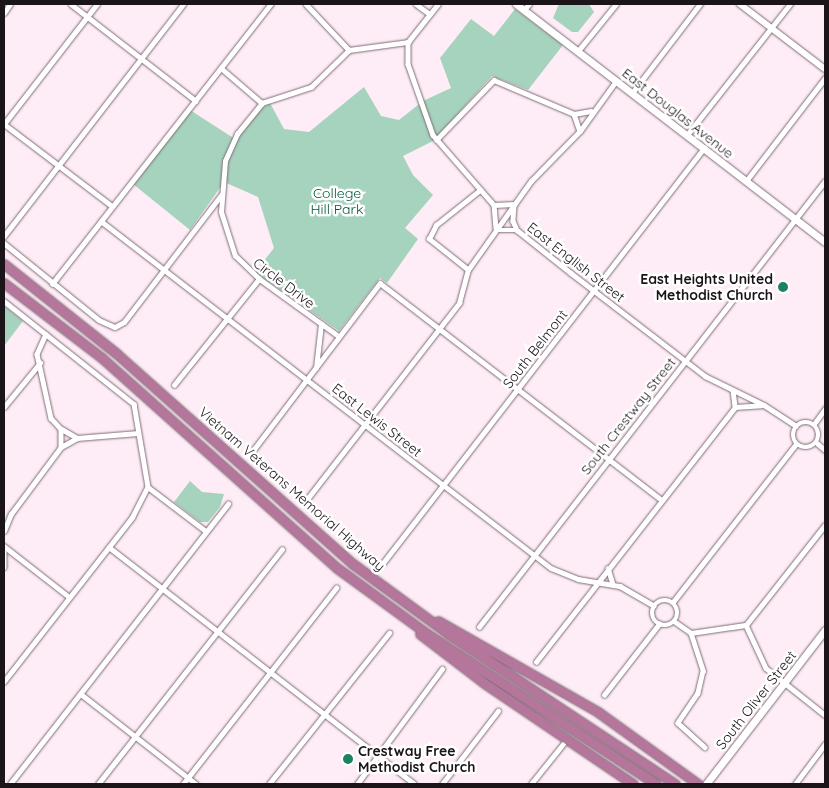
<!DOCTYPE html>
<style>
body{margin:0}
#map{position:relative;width:829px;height:788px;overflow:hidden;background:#feecf6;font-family:Quicksand,sans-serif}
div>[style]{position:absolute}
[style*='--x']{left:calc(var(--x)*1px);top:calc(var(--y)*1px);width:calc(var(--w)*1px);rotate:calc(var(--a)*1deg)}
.green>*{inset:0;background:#a6d3bd}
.roads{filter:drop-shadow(0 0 1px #7f6c77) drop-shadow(0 0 1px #7f6c77)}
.minor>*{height:4.5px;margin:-2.25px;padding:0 2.25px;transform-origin:2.25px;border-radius:2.25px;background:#fff}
.minor>.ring{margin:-2.25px;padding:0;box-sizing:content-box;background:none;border:4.5px solid #fff;border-radius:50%}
.tertiary>*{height:5.5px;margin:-2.75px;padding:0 2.75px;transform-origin:2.75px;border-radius:2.75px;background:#fff}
.secondary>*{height:7px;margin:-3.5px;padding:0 3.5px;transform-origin:3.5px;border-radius:3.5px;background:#fff}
.motorway>*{height:9px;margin:-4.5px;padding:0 4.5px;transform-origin:4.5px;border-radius:4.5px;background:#b5769c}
.dots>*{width:14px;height:14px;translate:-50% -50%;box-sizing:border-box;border:2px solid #fff;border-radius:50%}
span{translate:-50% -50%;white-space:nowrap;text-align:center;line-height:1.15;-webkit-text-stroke:5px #fff;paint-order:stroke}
.street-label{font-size:14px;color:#1b1418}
.park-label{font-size:14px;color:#00583c}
.poi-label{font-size:14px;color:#1b1418;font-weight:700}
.right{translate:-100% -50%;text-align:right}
.left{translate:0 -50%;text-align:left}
.frame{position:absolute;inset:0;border:5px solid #1b1418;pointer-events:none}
</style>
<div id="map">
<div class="green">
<div style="clip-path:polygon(559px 4px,589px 4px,594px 12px,578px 32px,572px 32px,553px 18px)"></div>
<div style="clip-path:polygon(515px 9px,563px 45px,528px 90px,492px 76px,433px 141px,403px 156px,413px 175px,433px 195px,405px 228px,418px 239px,387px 283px,380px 278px,339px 331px,255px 272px,274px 248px,258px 197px,224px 182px,190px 230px,133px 184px,190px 110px,235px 139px,258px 111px,270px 103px,284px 129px,309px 132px,364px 87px,381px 116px,399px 120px,423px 101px,451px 88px,440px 58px,471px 19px,494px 36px)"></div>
<div style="clip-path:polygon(4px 306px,23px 321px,4px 346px)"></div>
<div style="clip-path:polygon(190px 481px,202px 492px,224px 494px,220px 507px,208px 522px,200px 522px,174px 502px)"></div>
</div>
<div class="roads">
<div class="minor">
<div style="--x:71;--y:4;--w:158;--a:37.8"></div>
<div style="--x:306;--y:4;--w:63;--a:46.9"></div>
<div style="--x:416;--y:4;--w:17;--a:36"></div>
<div style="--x:524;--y:10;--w:8;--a:-50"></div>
<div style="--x:4;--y:13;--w:11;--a:-56"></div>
<div style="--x:408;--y:42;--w:22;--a:90"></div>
<div style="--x:408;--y:64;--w:75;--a:70.6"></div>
<div style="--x:433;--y:135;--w:93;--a:48.9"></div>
<div style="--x:494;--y:205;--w:23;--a:85"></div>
<div style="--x:578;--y:51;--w:60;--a:-51"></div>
<div style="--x:221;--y:68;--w:54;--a:40.5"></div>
<div style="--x:632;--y:93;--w:112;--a:-52.6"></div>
<div style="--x:574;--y:114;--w:18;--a:71"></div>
<div style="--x:4;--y:124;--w:152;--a:-52.2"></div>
<div style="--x:4;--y:124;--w:136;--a:37.2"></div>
<div style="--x:687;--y:135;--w:167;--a:-51.8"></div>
<div style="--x:436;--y:140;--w:83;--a:-46"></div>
<div style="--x:494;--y:80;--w:87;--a:23"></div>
<div style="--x:574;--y:114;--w:17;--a:-10"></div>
<div style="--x:746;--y:181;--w:130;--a:-52.5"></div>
<div style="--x:494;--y:205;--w:20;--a:-3"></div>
<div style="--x:514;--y:205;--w:16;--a:94"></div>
<div style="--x:513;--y:221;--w:10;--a:66"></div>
<div style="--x:517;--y:230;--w:69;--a:38.5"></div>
<div style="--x:571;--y:273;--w:169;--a:37.5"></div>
<div style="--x:705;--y:376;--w:66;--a:26.2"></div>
<div style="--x:764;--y:405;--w:38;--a:33"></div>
<div style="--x:101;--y:221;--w:568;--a:37.64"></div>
<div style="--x:551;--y:568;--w:29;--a:22"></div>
<div style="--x:578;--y:579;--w:43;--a:9.5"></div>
<div style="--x:620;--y:586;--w:39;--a:30"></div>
<div style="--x:496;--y:230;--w:21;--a:0"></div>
<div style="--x:4;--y:236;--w:293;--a:-52.3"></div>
<div style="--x:4;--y:243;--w:122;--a:39"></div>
<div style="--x:99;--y:320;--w:17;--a:24"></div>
<div style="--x:115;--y:327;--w:10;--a:-29"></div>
<div style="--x:124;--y:322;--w:160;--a:-52.6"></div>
<div style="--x:468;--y:270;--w:50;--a:-141.5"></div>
<div style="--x:429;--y:239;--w:16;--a:-63"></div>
<div style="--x:436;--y:225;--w:56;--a:-38.5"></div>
<div style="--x:52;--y:284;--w:355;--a:-52"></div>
<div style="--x:4;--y:301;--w:166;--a:38.4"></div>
<div style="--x:134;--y:404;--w:84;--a:80.4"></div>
<div style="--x:148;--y:487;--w:34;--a:117"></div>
<div style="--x:133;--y:517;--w:209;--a:128"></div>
<div style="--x:46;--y:334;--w:22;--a:114"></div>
<div style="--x:37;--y:354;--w:66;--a:77.7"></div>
<div style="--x:51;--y:418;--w:13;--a:48"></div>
<div style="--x:60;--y:428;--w:20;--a:30"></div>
<div style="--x:77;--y:438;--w:61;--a:-4.7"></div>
<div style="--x:339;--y:337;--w:99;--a:-144.1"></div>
<div style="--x:259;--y:279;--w:33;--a:-136"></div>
<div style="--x:235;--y:256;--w:46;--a:-107.7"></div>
<div style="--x:221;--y:212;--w:51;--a:-85.5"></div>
<div style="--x:225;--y:161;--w:30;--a:-66"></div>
<div style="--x:237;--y:134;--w:40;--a:-51"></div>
<div style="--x:262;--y:103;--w:52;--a:-18.1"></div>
<div style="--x:311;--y:87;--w:53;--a:-44.2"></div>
<div style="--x:349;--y:50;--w:60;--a:-7.7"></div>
<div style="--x:408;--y:42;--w:48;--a:-51.7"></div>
<div style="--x:316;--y:368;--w:44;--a:-83.5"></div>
<div style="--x:174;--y:385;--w:136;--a:-51.3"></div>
<div style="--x:733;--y:390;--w:17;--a:83"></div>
<div style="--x:735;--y:407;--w:26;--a:-4"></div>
<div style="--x:4;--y:407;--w:57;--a:-50.7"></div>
<div class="ring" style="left:793px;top:422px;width:21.5px;height:21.5px"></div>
<div style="--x:814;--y:424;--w:19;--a:-54"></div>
<div style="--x:61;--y:429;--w:18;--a:90"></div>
<div style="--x:61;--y:447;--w:18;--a:-29"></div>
<div style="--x:817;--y:443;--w:11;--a:41"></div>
<div style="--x:251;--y:453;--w:213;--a:-52.8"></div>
<div style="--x:380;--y:283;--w:354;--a:37.6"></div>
<div style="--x:148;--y:487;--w:73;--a:37.2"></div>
<div style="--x:308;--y:498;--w:247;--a:-52.2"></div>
<div style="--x:459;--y:303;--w:34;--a:-75"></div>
<div style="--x:468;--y:270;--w:109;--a:-54.7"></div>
<div style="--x:531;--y:181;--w:70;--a:-45.6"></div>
<div style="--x:580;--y:131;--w:62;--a:-54.2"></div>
<div style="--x:4;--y:531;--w:18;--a:-68"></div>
<div style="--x:11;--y:514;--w:84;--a:-53.3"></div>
<div style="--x:4;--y:546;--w:81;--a:38"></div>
<div style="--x:109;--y:547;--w:386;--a:37.8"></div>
<div style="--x:4;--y:552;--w:15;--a:90"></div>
<div style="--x:383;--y:563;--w:525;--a:-52.28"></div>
<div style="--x:608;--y:568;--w:17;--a:73"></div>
<div class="ring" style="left:652px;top:600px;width:21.5px;height:21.5px"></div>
<div style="--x:673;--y:602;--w:200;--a:-52.1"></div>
<div style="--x:674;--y:621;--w:21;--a:35"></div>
<div style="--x:691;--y:633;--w:40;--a:72"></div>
<div style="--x:703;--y:671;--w:23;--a:103"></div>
<div style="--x:698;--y:693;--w:36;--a:124"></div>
<div style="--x:678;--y:723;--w:36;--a:42"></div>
<div style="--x:746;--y:625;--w:47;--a:65.1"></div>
<div style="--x:766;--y:668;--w:75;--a:38.5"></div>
<div style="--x:479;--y:627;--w:564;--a:-52.2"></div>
<div style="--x:691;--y:633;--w:56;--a:-8.3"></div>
<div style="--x:746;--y:625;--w:127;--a:-51.7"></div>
<div style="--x:536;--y:662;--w:323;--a:-52"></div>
<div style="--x:81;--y:694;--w:146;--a:38"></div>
<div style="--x:604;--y:695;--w:90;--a:-52.2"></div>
<div style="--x:10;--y:784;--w:355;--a:-52.1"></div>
<div style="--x:98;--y:784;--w:298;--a:-51.9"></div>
<div style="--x:183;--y:784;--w:249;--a:-52"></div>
<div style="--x:269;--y:784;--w:193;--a:-51.5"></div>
<div style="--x:357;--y:784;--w:143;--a:-53.5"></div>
<div style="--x:442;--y:784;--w:92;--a:-52.5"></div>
<div style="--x:531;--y:784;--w:51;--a:-51.3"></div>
<div style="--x:795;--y:784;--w:50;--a:-53.1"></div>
</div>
<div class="tertiary">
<div style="--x:740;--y:4;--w:107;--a:37.4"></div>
</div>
<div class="secondary">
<div style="--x:516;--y:4;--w:390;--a:37.6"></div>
<div style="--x:706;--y:784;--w:195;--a:-52.3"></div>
</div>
<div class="motorway">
<div style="--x:4;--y:264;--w:144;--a:38.5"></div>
<div style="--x:117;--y:354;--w:316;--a:41.7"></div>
<div style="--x:353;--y:564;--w:120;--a:36.2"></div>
<div style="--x:450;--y:635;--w:270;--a:33.5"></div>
<div style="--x:4;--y:283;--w:123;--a:37.4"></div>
<div style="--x:102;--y:358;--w:315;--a:41.8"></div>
<div style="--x:337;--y:568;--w:110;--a:36.1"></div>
<div style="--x:426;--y:633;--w:275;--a:33.3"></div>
<div style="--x:438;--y:621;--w:184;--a:29.6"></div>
<div style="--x:598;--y:712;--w:123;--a:35.8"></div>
<div style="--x:420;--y:634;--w:81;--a:37.4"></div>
<div style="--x:484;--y:683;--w:180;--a:34.1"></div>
</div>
</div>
<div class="dots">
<div style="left:783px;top:287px;background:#1c835e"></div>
<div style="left:348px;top:759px;background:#1c835e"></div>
</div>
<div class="street-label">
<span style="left:678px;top:113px;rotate:38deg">East Douglas Avenue</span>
<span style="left:576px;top:262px;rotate:38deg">East English Street</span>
<span style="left:284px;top:283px;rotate:37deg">Circle Drive</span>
<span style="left:535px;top:349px;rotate:-52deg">South Belmont</span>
<span style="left:628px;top:416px;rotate:-52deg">South Crestway Street</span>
<span style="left:377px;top:420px;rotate:38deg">East Lewis Street</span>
<span style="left:292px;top:489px;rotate:41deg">Vietnam Veterans Memorial Highway</span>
<span style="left:756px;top:700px;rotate:-52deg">South Oliver Street</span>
</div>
<div class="park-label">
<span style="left:337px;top:201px">College<br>Hill Park</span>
</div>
<div class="poi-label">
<span class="right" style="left:773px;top:287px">East Heights United<br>Methodist Church</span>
<span class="left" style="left:358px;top:759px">Crestway Free<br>Methodist Church</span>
</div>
<div class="frame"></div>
</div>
